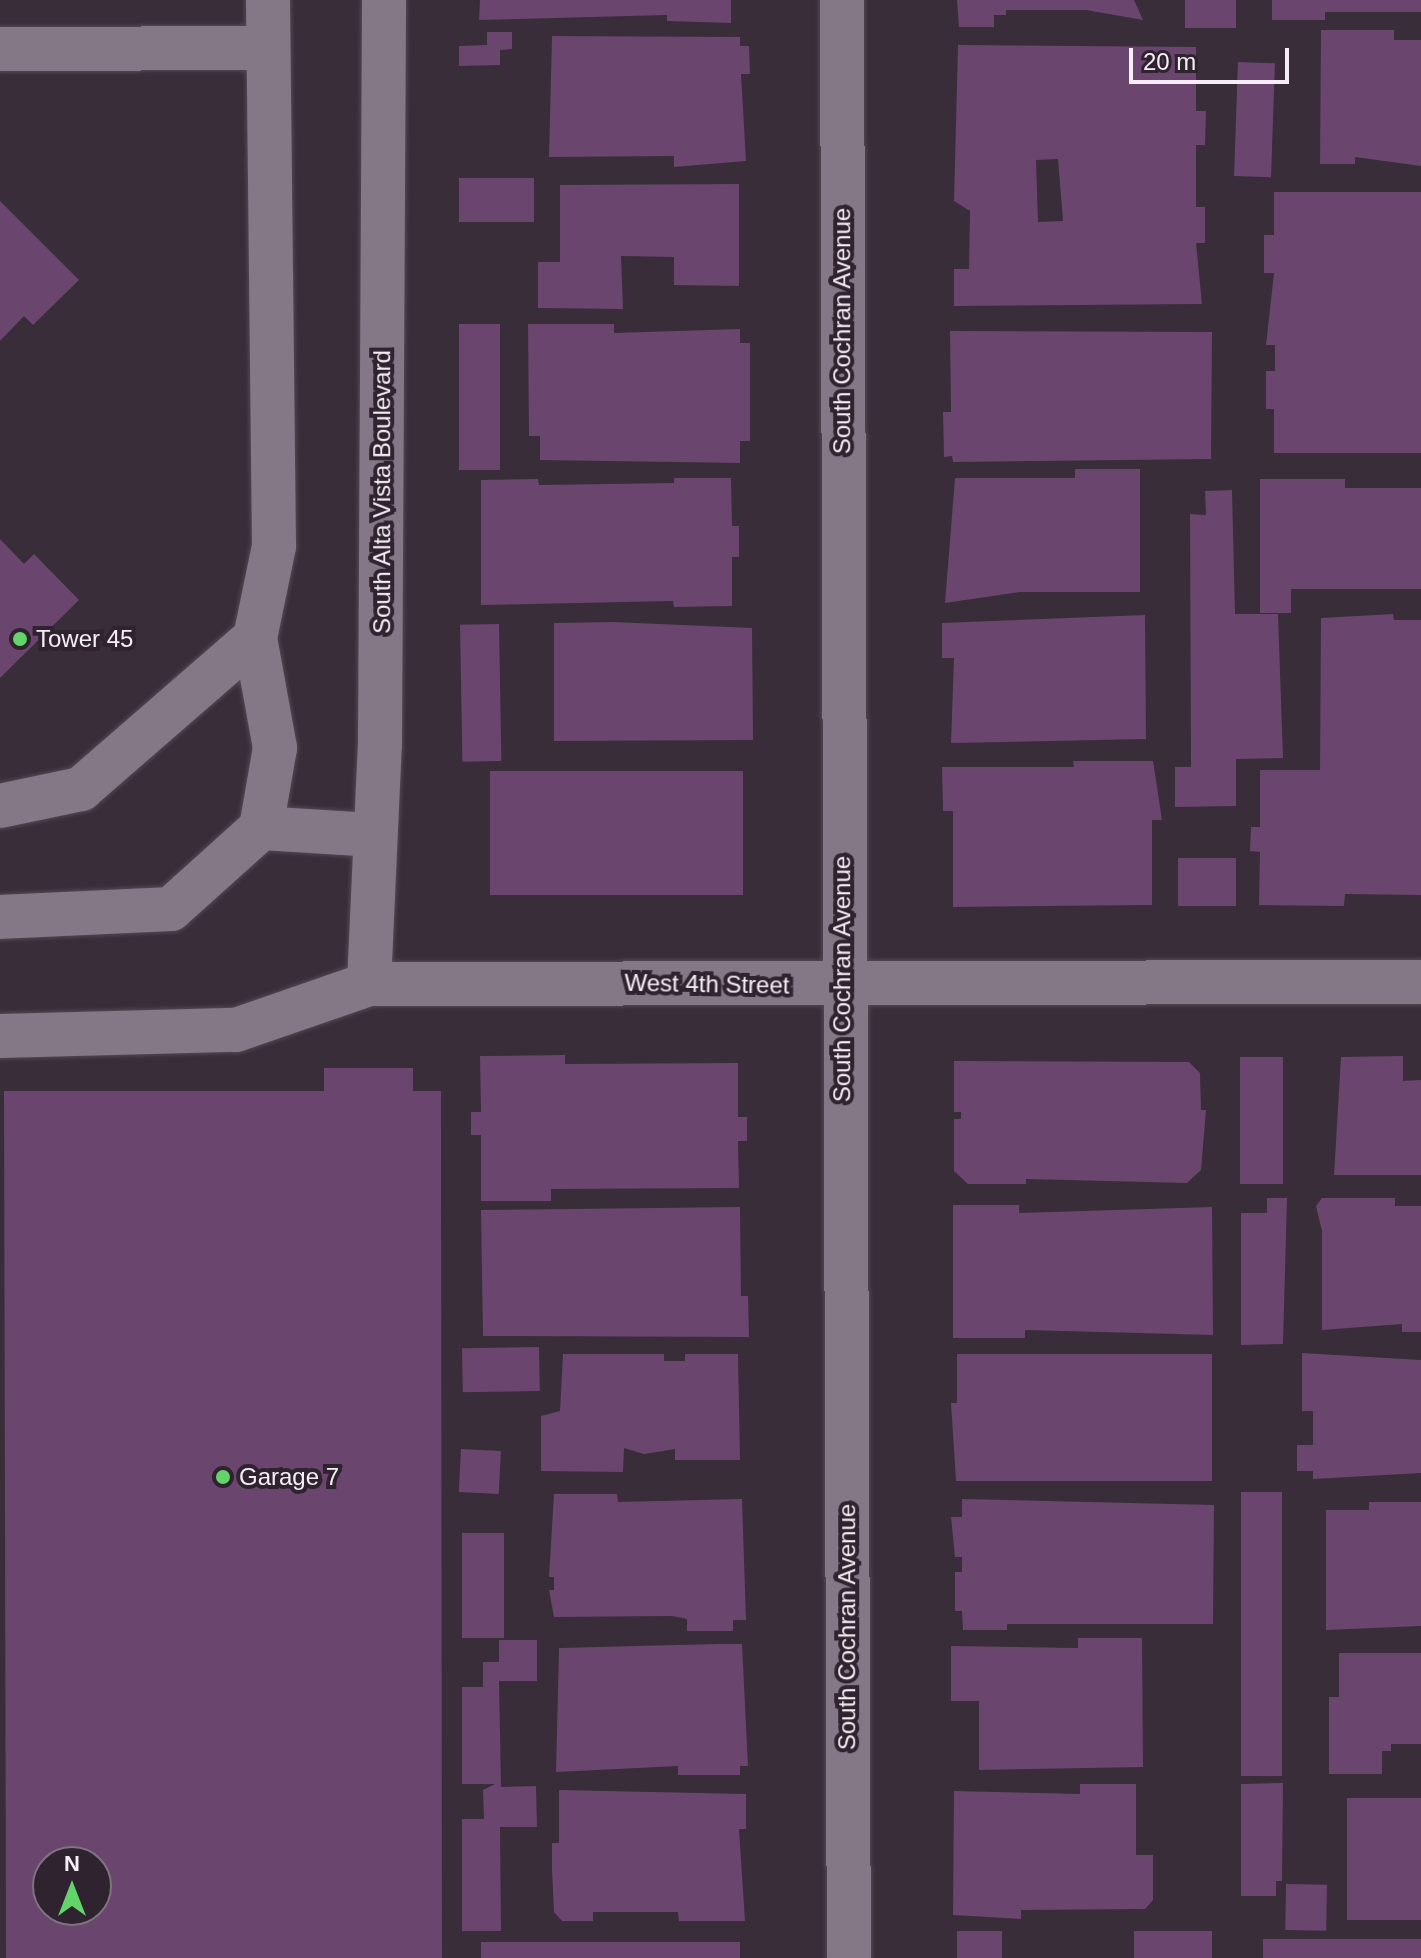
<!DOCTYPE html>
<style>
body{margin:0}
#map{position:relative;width:1421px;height:1958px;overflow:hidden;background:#382d39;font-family:Arial,sans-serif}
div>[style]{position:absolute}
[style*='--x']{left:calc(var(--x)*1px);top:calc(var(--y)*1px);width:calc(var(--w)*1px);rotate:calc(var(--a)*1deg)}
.building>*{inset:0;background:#6a456e;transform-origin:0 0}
.roads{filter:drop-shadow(0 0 2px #524953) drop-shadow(0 0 2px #524953)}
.minor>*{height:44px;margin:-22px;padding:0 22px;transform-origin:22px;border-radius:22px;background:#847886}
.dots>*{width:22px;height:22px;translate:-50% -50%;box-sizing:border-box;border:4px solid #2e232f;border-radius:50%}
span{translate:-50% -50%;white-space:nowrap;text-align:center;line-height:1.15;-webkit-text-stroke:8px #2e232f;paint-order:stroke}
.street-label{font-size:24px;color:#f5eef6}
.poi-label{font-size:24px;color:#f5eef6}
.left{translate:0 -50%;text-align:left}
.north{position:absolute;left:32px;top:1846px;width:80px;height:80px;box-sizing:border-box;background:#2e232f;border:2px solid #7e747f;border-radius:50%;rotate:0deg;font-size:22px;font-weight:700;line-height:32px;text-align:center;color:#f5eef6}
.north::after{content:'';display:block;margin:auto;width:28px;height:36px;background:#62d469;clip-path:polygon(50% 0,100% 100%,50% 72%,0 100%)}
.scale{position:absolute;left:1129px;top:48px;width:160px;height:36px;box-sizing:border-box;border:4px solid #f5eef6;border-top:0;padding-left:10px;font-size:24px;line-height:28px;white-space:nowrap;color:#f5eef6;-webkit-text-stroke:6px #2e232f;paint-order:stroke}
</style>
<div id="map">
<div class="building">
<div style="clip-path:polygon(480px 0,731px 0,731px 23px,667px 21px,667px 15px,479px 20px)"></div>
<div style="clip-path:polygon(957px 0,1134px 0,1143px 20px,1086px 10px,1006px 10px,1006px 15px,994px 15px,994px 27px,959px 27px)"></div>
<div style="left:1185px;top:0;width:51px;height:28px"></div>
<div style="clip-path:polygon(1272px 0,1421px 0,1421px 12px,1325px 12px,1325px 20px,1272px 20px)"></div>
<div style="clip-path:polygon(1321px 30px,1394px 30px,1394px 40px,1421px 40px,1421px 166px,1355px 157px,1355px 164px,1320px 164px)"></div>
<div style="clip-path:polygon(487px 32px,512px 32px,512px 49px,500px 50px,500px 65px,459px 66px,459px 46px,487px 45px)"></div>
<div style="clip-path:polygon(552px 36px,740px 37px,740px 46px,749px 46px,750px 74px,741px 74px,746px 161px,674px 167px,674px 156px,549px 157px)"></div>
<div style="clip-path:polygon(evenodd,958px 45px,1196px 47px,1196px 111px,1206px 111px,1205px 145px,1196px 145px,1196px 207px,1205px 207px,1205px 243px,1196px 243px,1202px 304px,954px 306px,954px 269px,969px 269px,970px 211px,954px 201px,958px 45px,1058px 159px,1063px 221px,1038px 222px,1036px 160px,1058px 159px)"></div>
<div style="left:1238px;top:62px;width:37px;height:114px;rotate:2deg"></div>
<div style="left:459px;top:178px;width:75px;height:44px"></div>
<div style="clip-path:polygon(739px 184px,739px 286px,674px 285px,674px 257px,621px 256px,623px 309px,538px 308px,538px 262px,560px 262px,560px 185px)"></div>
<div style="clip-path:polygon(1274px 192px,1421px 192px,1421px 453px,1274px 453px,1274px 409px,1266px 409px,1266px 371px,1275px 371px,1275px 345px,1266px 345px,1274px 273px,1264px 273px,1264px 235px,1274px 235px)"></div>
<div style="clip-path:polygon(0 201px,79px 280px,33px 325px,24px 316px,0 341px)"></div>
<div style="left:459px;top:324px;width:41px;height:146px"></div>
<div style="clip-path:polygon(528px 324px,614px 324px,614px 333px,740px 329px,740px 343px,750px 343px,750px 441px,740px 441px,740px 463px,540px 460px,540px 436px,529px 436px)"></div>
<div style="clip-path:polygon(950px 331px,1212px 332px,1211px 459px,953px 462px,952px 456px,944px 457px,943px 412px,951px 412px)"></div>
<div style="clip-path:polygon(1075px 469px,1140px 469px,1140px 592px,1020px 592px,945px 603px,955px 478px,1075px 478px)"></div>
<div style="clip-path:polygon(674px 478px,731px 478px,732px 526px,739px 526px,739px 557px,732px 557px,732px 606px,674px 607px,673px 601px,481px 605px,481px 480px,538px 479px,539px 485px,674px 483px)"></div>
<div style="clip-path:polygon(1260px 479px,1345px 479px,1345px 488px,1421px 488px,1421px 589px,1291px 589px,1291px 613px,1260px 613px)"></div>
<div style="clip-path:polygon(1232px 490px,1235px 614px,1278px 614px,1283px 758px,1236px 759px,1236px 806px,1175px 807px,1175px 767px,1191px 767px,1190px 514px,1206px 515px,1205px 491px)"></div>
<div style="clip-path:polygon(0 539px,24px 564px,34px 554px,79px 600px,0 678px)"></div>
<div style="clip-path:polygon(1393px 614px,1394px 620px,1421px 620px,1421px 895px,1345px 894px,1344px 906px,1259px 905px,1260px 852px,1250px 851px,1251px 827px,1260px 827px,1260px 770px,1320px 770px,1321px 618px)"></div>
<div style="clip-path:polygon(1145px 615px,1146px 739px,951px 743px,954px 658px,942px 658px,942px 623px)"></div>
<div style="clip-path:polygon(613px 622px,752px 628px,753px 740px,554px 741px,554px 623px)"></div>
<div style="left:499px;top:624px;width:137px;height:39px;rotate:89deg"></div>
<div style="clip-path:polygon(1073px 761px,1153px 761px,1162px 820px,1152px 820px,1152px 905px,953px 907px,953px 811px,943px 811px,942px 767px,1074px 767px)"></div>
<div style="left:490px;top:771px;width:253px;height:124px"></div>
<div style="left:1236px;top:858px;width:48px;height:58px;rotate:90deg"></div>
<div style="clip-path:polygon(565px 1055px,565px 1064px,738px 1063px,738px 1117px,747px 1117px,747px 1141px,738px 1141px,739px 1188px,551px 1189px,551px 1201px,481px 1201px,481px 1135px,471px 1135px,471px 1112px,481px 1112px,480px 1056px)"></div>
<div style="clip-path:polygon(1403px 1056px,1403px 1081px,1421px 1080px,1421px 1175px,1334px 1175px,1341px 1057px)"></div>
<div style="left:1240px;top:1057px;width:43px;height:127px"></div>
<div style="clip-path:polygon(954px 1061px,1189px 1062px,1200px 1073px,1201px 1110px,1206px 1110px,1201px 1170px,1187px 1183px,1026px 1179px,1026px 1184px,968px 1184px,954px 1171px,954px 1119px,961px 1119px,961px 1112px,954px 1112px)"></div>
<div style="clip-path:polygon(evenodd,324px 1068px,413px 1068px,413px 1091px,441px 1091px,442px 1958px,6px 1958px,4px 1091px,324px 1091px,324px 1068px,48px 1862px,96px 1862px,96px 1910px,48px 1910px,48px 1862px)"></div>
<div style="clip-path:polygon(1267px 1198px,1287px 1198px,1283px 1344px,1241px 1345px,1241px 1213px,1267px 1213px)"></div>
<div style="clip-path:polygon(1322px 1198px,1395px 1198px,1395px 1206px,1421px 1206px,1421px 1332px,1402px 1332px,1402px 1324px,1322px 1330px,1322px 1231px,1316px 1206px)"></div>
<div style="clip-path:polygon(953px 1205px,1019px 1205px,1019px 1213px,1212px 1207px,1213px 1335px,1025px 1330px,1025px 1338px,953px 1338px)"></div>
<div style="clip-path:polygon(740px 1207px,741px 1296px,748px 1296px,749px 1337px,483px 1336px,481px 1210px)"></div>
<div style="left:539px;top:1347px;width:44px;height:77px;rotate:89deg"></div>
<div style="clip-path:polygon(1302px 1353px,1421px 1360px,1421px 1473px,1313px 1479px,1313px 1471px,1297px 1471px,1297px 1445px,1313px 1445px,1313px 1411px,1302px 1411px)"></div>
<div style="clip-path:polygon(563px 1354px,664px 1354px,664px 1361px,685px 1361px,685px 1354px,738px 1354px,740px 1460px,675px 1460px,675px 1449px,644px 1454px,624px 1448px,623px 1472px,541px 1471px,541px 1416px,560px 1411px)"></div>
<div style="clip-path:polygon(957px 1354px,1212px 1354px,1212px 1481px,956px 1481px,951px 1403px,957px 1403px)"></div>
<div style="left:461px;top:1449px;width:40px;height:43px;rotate:3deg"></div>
<div style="left:1241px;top:1492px;width:41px;height:284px"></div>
<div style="clip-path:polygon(554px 1494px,617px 1494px,618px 1502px,742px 1499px,746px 1620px,733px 1620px,733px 1631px,687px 1631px,687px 1619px,672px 1616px,554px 1617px,549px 1590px,554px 1590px,554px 1577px,549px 1577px)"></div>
<div style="clip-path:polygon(962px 1499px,1214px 1505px,1213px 1624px,1007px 1624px,1007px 1630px,963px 1630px,962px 1611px,955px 1611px,955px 1572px,962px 1572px,962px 1557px,955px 1557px,951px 1517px,962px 1517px)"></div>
<div style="clip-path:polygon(1369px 1502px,1421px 1502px,1421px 1626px,1326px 1630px,1326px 1510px,1369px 1510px)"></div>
<div style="left:462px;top:1533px;width:42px;height:105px"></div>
<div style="clip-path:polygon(1078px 1638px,1142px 1638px,1143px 1767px,979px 1770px,979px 1701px,951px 1701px,951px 1646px,1078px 1648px)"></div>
<div style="clip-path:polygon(499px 1640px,537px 1640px,537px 1681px,499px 1681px,501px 1787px,536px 1786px,537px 1827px,500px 1827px,501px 1931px,462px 1931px,462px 1819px,484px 1819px,483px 1790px,495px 1784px,462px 1784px,462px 1687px,483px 1687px,483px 1662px,499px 1662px)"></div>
<div style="clip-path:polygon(718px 1644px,742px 1644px,748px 1766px,740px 1766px,740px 1775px,678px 1775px,678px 1766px,556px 1772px,559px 1648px)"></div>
<div style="clip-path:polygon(1339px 1653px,1421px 1653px,1421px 1744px,1391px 1744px,1391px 1751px,1382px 1751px,1382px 1774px,1329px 1774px,1329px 1697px,1339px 1697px)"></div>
<div style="clip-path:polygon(1283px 1783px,1282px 1881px,1276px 1881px,1276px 1896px,1241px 1896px,1241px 1784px)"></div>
<div style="clip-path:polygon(1080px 1784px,1136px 1784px,1136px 1855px,1153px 1855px,1153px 1900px,1145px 1909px,1021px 1910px,1021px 1919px,953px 1915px,954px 1791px,1080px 1794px)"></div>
<div style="clip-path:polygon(559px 1790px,746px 1794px,746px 1829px,739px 1829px,745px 1921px,679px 1921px,678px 1912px,593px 1912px,593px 1921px,562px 1921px,554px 1912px,552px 1870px,552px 1843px,559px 1843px)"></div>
<div style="left:1347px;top:1798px;width:74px;height:122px"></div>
<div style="left:1286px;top:1884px;width:41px;height:46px;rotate:1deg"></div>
<div style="left:957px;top:1931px;width:45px;height:27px"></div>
<div style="left:1134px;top:1931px;width:78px;height:27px"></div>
<div style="left:1263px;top:1939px;width:158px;height:19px"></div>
<div style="left:740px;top:1942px;width:16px;height:259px;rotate:90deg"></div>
</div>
<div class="roads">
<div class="minor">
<div style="--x:842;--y:0;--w:1958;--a:89.8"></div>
<div style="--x:0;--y:49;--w:268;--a:-0.2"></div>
<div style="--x:0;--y:806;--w:83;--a:-11.9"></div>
<div style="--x:81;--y:789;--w:230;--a:-41"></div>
<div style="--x:255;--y:638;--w:94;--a:-78.3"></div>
<div style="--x:274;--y:546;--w:546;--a:-90.63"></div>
<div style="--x:261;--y:828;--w:112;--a:3.6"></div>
<div style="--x:0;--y:917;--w:171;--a:-2.7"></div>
<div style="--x:171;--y:909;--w:121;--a:-42"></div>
<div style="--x:261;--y:828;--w:81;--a:-80.1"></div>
<div style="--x:275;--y:748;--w:112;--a:-100.3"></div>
<div style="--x:369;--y:984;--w:239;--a:-87.4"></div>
<div style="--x:380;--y:745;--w:745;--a:-89.69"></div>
<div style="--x:0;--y:1036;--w:236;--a:-1.5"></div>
<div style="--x:236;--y:1030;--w:141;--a:-19.1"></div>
<div style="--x:369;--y:984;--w:1052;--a:-0.11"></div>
</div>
</div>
<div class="dots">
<div style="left:20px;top:639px;background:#62d469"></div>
<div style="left:223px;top:1477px;background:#62d469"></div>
</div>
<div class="street-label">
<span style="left:842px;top:331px;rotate:-90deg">South Cochran Avenue</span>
<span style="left:382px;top:492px;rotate:-90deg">South Alta Vista Boulevard</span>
<span style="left:842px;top:979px;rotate:-90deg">South Cochran Avenue</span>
<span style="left:707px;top:984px;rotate:1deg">West 4th Street</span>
<span style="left:847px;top:1627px;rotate:-90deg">South Cochran Avenue</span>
</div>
<div class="poi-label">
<span class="left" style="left:36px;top:639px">Tower 45</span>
<span class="left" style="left:239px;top:1477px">Garage 7</span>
</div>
<div class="north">N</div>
<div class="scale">20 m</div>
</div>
